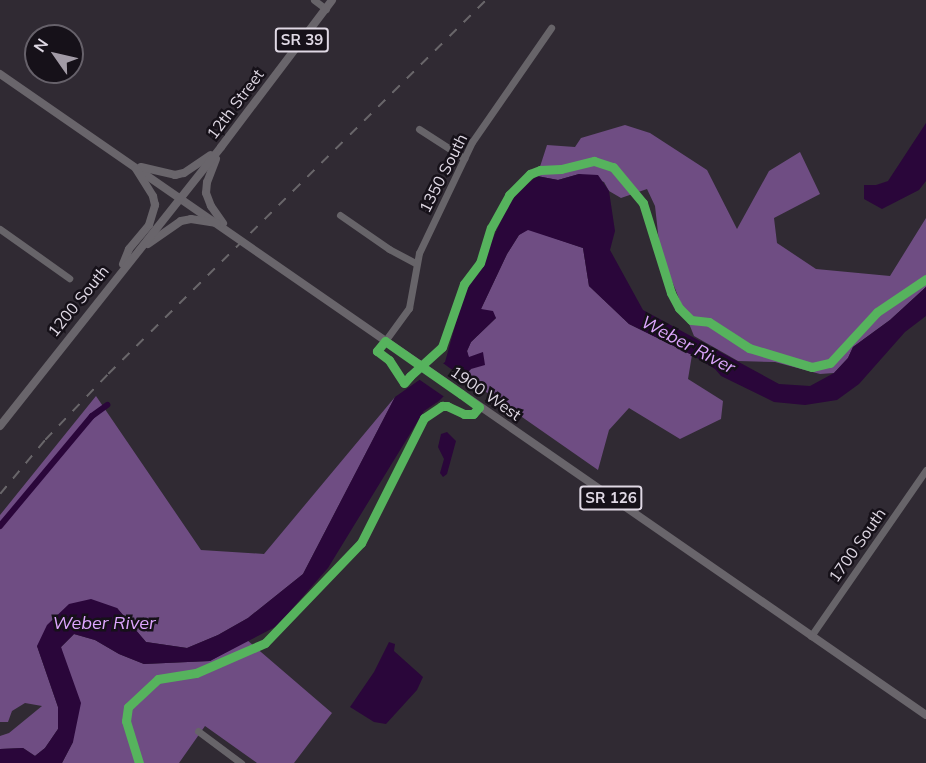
<!DOCTYPE html>
<style>
body{margin:0}
#map{position:relative;width:926px;height:763px;overflow:hidden;background:#302a33;font-family:Mulish,sans-serif}
div>[style]{position:absolute}
[style*='--x']{left:calc(var(--x)*1px);top:calc(var(--y)*1px);width:calc(var(--w)*1px);rotate:calc(var(--a)*1deg)}
.forest>*{inset:0;background:#6f4d83}
.water>*{inset:0;background:#2a063a}
.pier>*{inset:0;background:#302a33}
.canal>*{height:6px;margin:-3px;padding:0 3px;transform-origin:3px;border-radius:3px;background:#2a063a}
.minor>*{height:7px;margin:-3.5px;padding:0 3.5px;transform-origin:3.5px;border-radius:3.5px;background:#676469}
.major>*{height:8px;margin:-4px;padding:0 4px;transform-origin:4px;border-radius:4px;background:#69656b}
.rail>*{height:1.5px;margin-top:-0.75px;transform-origin:0;background:repeating-linear-gradient(90deg,#69666a 0 10px,transparent 0 20px)}
.cycleway>*{height:9px;margin:-4.5px;padding:0 4.5px;transform-origin:4.5px;border-radius:4.5px;background:#56b35d}
span{translate:-50% -50%;white-space:nowrap;text-align:center;line-height:1.15;-webkit-text-stroke:5px #161119;paint-order:stroke}
.shield-label span{padding:2px 4px;background:#161119;border:2px solid;border-radius:4px;-webkit-text-stroke-width:0}
.shield-label{font-size:15px;color:#dfd8e4;font-weight:700}
.street-label{font-size:16px;color:#dfd8e4}
.water-label{font-size:18px;color:#dda6fe;font-style:italic}
.north{position:absolute;left:24px;top:24px;width:60px;height:60px;box-sizing:border-box;background:#161119;border:2px solid #66616a;border-radius:50%;rotate:304deg;font-size:16px;font-weight:700;line-height:24px;text-align:center;color:#dfd8e4}
.north::after{content:'';display:block;margin:auto;width:21px;height:27px;background:#a29ba6;clip-path:polygon(50% 0,100% 100%,50% 72%,0 100%)}
</style>
<div id="map">
<div class="forest">
<div style="clip-path:polygon(625px 125px,650px 133px,707px 170px,737px 229px,769px 171px,800px 152px,820px 194px,774px 218px,777px 243px,816px 269px,890px 276px,926px 218px,926px 287px,890px 320px,853px 347px,848px 358px,834px 373px,820px 374px,775px 362px,738px 361px,694px 336px,660px 251px,655px 206px,647px 189px,621px 198px,609px 191px,604px 182px,579px 174px,558px 180px,537px 176px,547px 145px,575px 147px,581px 138px)"></div>
<div style="clip-path:polygon(528px 229px,583px 248px,589px 286px,629px 324px,692px 355px,688px 379px,723px 401px,721px 419px,680px 439px,629px 408px,609px 430px,598px 470px,463px 376px,471px 369px,467px 351px,471px 342px,496px 318px,481px 309px,507px 254px,519px 235px)"></div>
<div style="clip-path:polygon(96px 396px,201px 550px,264px 554px,395px 397px,303px 574px,248px 618px,218px 635px,187px 648px,146px 642px,117px 608px,37px 646px,58px 707px,58px 729px,45px 748px,35px 756px,23px 748px,0 749px,0 736px,9px 733px,42px 706px,25px 703px,12px 711px,8px 722px,0 722px,0 515px)"></div>
<div style="clip-path:polygon(74px 634px,95px 640px,119px 654px,144px 664px,210px 661px,247px 640px,332px 713px,294px 763px,257px 763px,205px 726px,179px 763px,62px 763px,73px 742px,61px 647px)"></div>
</div>
<div class="water">
<div style="clip-path:polygon(926px 123px,926px 181px,919px 190px,882px 209px,864px 199px,864px 185px,876px 185px,888px 181px)"></div>
<div style="clip-path:polygon(579px 174px,598px 175px,609px 191px,615px 231px,610px 250px,643px 310px,779px 384px,810px 386px,834px 373px,848px 358px,853px 347px,890px 320px,926px 287px,926px 316px,905px 332px,859px 384px,837px 400px,805px 405px,774px 402px,721px 376px,715px 369px,692px 355px,629px 324px,589px 286px,583px 248px,528px 230px,519px 235px,507px 254px,481px 309px,493px 311px,496px 318px,471px 342px,467px 351px,469px 357px,483px 352px,485px 365px,471px 369px,439px 401px,424px 411px,328px 568px,277px 626px,210px 661px,144px 664px,119px 654px,95px 640px,74px 634px,61px 647px,81px 703px,73px 742px,62px 763px,0 763px,0 749px,23px 748px,35px 756px,45px 748px,58px 729px,58px 707px,37px 646px,47px 625px,69px 604px,91px 599px,117px 608px,146px 642px,187px 648px,218px 635px,248px 618px,303px 574px,395px 397px,445px 362px,465px 290px,477px 273px,512px 197px,537px 176px,558px 180px)"></div>
<div style="clip-path:polygon(447px 432px,456px 441px,447px 474px,443px 477px,440px 473px,444px 459px,438px 447px,441px 434px)"></div>
<div style="clip-path:polygon(389px 642px,395px 644px,394px 651px,423px 677px,417px 690px,386px 724px,374px 722px,350px 707px,374px 672px)"></div>
</div>
<div class="pier">
<div style="clip-path:polygon(440px 361px,465px 379px,446px 398px,417px 378px)"></div>
</div>
<div class="canal">
<div style="--x:0;--y:526;--w:143;--a:-50.1"></div>
<div style="--x:92;--y:416;--w:19;--a:-36"></div>
</div>
<div class="minor">
<div style="--x:314;--y:0;--w:15;--a:37"></div>
<div style="--x:419;--y:129;--w:54;--a:32.8"></div>
<div style="--x:340;--y:215;--w:60;--a:34.8"></div>
<div style="--x:389;--y:249;--w:30;--a:28"></div>
<div style="--x:0;--y:229;--w:85;--a:35.4"></div>
<div style="--x:385;--y:341;--w:41;--a:-54"></div>
<div style="--x:409;--y:308;--w:56;--a:-79.7"></div>
<div style="--x:419;--y:253;--w:123;--a:-64.5"></div>
<div style="--x:472;--y:142;--w:139;--a:-55.3"></div>
<div style="--x:811;--y:636;--w:202;--a:-55.3"></div>
<div style="--x:198;--y:731;--w:54;--a:36.7"></div>
</div>
<div class="major">
<div style="--x:0;--y:74;--w:1126;--a:34.69"></div>
<div style="--x:216;--y:159;--w:25;--a:111"></div>
<div style="--x:207;--y:182;--w:11;--a:95"></div>
<div style="--x:206;--y:193;--w:14;--a:69"></div>
<div style="--x:211;--y:206;--w:21;--a:55"></div>
<div style="--x:141;--y:167;--w:35;--a:13"></div>
<div style="--x:175;--y:175;--w:9;--a:-13"></div>
<div style="--x:184;--y:173;--w:32;--a:-34"></div>
<div style="--x:148;--y:244;--w:40;--a:-34.9"></div>
<div style="--x:181;--y:221;--w:10;--a:-11"></div>
<div style="--x:191;--y:219;--w:26;--a:9"></div>
<div style="--x:123;--y:264;--w:16;--a:-68"></div>
<div style="--x:129;--y:249;--w:31;--a:-50"></div>
<div style="--x:149;--y:225;--w:21;--a:-73"></div>
<div style="--x:155;--y:205;--w:9;--a:-103"></div>
<div style="--x:153;--y:196;--w:32;--a:-122"></div>
<div style="--x:0;--y:426;--w:356;--a:-51.6"></div>
<div style="--x:221;--y:147;--w:184;--a:-52.9"></div>
</div>
<div class="rail">
<div style="--x:0;--y:494;--w:70;--a:-50.2"></div>
<div style="--x:45;--y:440;--w:91;--a:-46.3"></div>
<div style="--x:108;--y:374;--w:532;--a:-44.7"></div>
</div>
<div class="cycleway">
<div style="--x:139;--y:763;--w:44;--a:-107.2"></div>
<div style="--x:126;--y:721;--w:14;--a:-82"></div>
<div style="--x:128;--y:707;--w:41;--a:-43"></div>
<div style="--x:158;--y:679;--w:38;--a:-9"></div>
<div style="--x:196;--y:673;--w:75;--a:-23.5"></div>
<div style="--x:265;--y:643;--w:139;--a:-46.2"></div>
<div style="--x:361;--y:543;--w:140;--a:-63.3"></div>
<div style="--x:424;--y:418;--w:22;--a:-34"></div>
<div style="--x:442;--y:406;--w:5;--a:0"></div>
<div style="--x:447;--y:406;--w:19;--a:25"></div>
<div style="--x:464;--y:414;--w:9;--a:0"></div>
<div style="--x:473;--y:414;--w:9;--a:-49"></div>
<div style="--x:479;--y:407;--w:22;--a:-144"></div>
<div style="--x:461;--y:394;--w:52;--a:-145.1"></div>
<div style="--x:418;--y:364;--w:40;--a:-145.1"></div>
<div style="--x:385;--y:341;--w:13;--a:129"></div>
<div style="--x:377;--y:351;--w:15;--a:37"></div>
<div style="--x:389;--y:360;--w:27;--a:57"></div>
<div style="--x:404;--y:383;--w:9;--a:-49"></div>
<div style="--x:410;--y:376;--w:43;--a:-42.2"></div>
<div style="--x:442;--y:347;--w:67;--a:-70.8"></div>
<div style="--x:464;--y:284;--w:26;--a:-53"></div>
<div style="--x:480;--y:263;--w:37;--a:-73"></div>
<div style="--x:491;--y:228;--w:38;--a:-61"></div>
<div style="--x:509;--y:195;--w:30;--a:-45"></div>
<div style="--x:530;--y:174;--w:11;--a:-22"></div>
<div style="--x:540;--y:170;--w:21;--a:-3"></div>
<div style="--x:561;--y:169;--w:34;--a:-14"></div>
<div style="--x:594;--y:161;--w:20;--a:18"></div>
<div style="--x:613;--y:167;--w:47;--a:50.2"></div>
<div style="--x:643;--y:203;--w:94;--a:72.7"></div>
<div style="--x:671;--y:293;--w:17;--a:62"></div>
<div style="--x:679;--y:308;--w:17;--a:45"></div>
<div style="--x:691;--y:320;--w:18;--a:6"></div>
<div style="--x:709;--y:322;--w:48;--a:33"></div>
<div style="--x:749;--y:348;--w:66;--a:16.8"></div>
<div style="--x:812;--y:367;--w:18;--a:-13"></div>
<div style="--x:830;--y:363;--w:69;--a:-47.3"></div>
<div style="--x:877;--y:312;--w:59;--a:-34"></div>
</div>
<div class="shield-label">
<span style="left:302px;top:40px">SR 39</span>
<span style="left:611px;top:498px">SR 126</span>
</div>
<div class="street-label">
<span style="left:235px;top:104px;rotate:-53deg">12th Street</span>
<span style="left:443px;top:173px;rotate:-63deg">1350 South</span>
<span style="left:78px;top:301px;rotate:-51deg">1200 South</span>
<span style="left:486px;top:393px;rotate:35deg">1900 West</span>
<span style="left:857px;top:545px;rotate:-55deg">1700 South</span>
</div>
<div class="water-label">
<span style="left:688px;top:345px;rotate:28deg">Weber River</span>
<span style="left:104px;top:623px">Weber River</span>
</div>
<div class="north">N</div>
</div>
